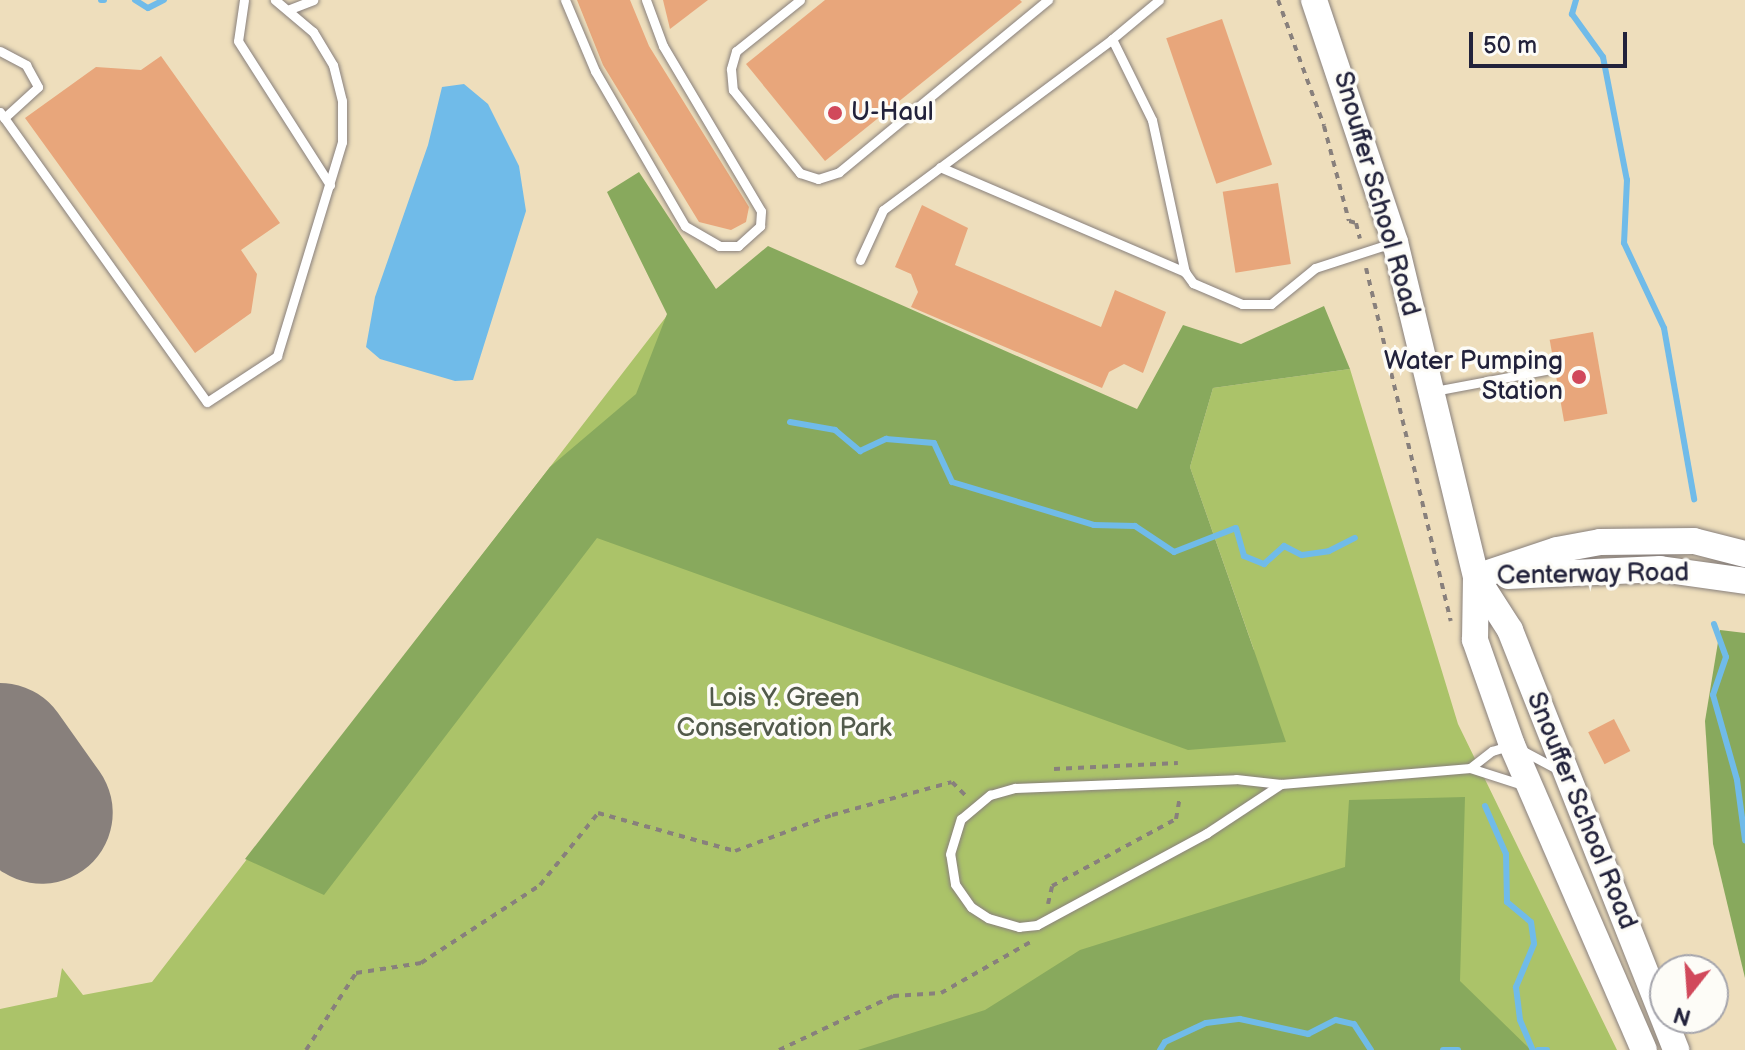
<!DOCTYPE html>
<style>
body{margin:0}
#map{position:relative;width:1745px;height:1050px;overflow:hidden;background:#eedebc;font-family:"Balsamiq Sans",sans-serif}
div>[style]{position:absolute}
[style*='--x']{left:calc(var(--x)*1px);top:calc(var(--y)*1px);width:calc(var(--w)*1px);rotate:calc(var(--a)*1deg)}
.green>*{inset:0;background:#abc369}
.forest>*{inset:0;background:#88a95d}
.water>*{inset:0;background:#70bbe9}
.stream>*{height:6px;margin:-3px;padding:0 3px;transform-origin:3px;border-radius:3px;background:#70bbe9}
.taxiway>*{height:56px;margin:-28px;padding:0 28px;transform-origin:28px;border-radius:28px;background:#88807c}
.runway>*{height:142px;margin:-71px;padding:0 71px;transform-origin:71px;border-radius:71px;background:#88807c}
.building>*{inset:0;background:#e8a67b;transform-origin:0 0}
.path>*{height:4px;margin-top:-2px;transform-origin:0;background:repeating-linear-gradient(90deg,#88807c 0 6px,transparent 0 12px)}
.roads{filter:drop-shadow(0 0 2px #88807c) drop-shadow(0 0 2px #88807c)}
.lane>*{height:9px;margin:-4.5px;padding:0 4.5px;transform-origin:4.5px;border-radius:4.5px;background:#fff}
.secondary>*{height:26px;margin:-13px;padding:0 13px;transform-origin:13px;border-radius:13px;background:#fff}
.dots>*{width:22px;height:22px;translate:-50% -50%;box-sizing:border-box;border:4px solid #fdfcf7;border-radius:50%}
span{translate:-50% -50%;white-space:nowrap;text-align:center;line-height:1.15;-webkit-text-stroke:7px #fdfcf7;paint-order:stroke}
.poi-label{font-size:26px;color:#22223b}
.left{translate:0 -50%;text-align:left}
.right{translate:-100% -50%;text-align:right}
.street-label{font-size:26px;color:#22223b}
.park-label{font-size:26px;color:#525a4b}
.north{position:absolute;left:1649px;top:954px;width:80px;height:80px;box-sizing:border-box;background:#fdfcf7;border:2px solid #a5a5ac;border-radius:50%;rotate:197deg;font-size:22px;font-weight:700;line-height:32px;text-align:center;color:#22223b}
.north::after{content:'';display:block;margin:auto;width:28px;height:36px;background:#d1495b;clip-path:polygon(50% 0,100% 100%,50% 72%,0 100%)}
.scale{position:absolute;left:1469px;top:32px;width:158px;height:36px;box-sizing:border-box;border:4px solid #22223b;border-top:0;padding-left:10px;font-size:24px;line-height:28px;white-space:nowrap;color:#22223b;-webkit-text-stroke:6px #fdfcf7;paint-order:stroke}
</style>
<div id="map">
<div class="green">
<div style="clip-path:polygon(669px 313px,1254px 650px,1190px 467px,1213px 388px,1350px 369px,1458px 724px,1617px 1050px,0 1050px,0 1009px,57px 997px,62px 968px,83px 995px,152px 982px)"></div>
</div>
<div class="forest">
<div style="clip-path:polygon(639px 172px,716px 289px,768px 246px,1137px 409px,1183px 325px,1241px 344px,1324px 306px,1350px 369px,1213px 388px,1190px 467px,1286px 742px,1188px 750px,597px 538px,324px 895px,245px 859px,550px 467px,636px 394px,667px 314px,607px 192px)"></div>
<div style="clip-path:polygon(1720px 630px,1745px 633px,1745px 978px,1713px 844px,1705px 721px)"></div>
<div style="clip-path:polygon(1465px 797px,1460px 981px,1531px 1050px,858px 1050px,985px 1010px,1080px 950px,1345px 867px,1349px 800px)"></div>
</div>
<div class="water">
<div style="clip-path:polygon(464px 84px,488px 104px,519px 166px,526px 211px,473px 380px,455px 381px,380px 359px,366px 347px,375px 297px,428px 145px,442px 87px)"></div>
</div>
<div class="stream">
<div style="--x:101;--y:0;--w:3;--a:0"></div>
<div style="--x:135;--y:0;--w:15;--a:32"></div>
<div style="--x:148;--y:8;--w:18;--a:-27"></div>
<div style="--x:1576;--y:0;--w:15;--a:106"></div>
<div style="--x:1572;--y:14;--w:53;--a:54.2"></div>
<div style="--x:1603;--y:57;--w:125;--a:79"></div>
<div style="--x:1627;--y:180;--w:63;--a:92.7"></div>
<div style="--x:1624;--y:243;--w:94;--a:64.8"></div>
<div style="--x:1664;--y:328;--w:174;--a:80"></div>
<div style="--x:790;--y:422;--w:46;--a:10.1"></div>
<div style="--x:835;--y:430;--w:33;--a:40"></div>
<div style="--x:860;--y:451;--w:29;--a:-25"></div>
<div style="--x:886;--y:439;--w:48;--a:4.8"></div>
<div style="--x:934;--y:443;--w:43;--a:65.2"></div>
<div style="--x:952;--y:482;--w:148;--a:16.8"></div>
<div style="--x:1094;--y:525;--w:41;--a:1.4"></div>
<div style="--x:1135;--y:526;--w:47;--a:33.7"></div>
<div style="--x:1174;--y:552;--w:66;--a:-21.2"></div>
<div style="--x:1236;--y:528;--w:29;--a:74"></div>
<div style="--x:1244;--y:556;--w:22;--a:22"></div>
<div style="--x:1264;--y:564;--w:27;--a:-42"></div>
<div style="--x:1284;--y:546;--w:20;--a:27"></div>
<div style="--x:1302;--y:555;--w:27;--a:-8"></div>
<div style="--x:1329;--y:551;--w:29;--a:-27"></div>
<div style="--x:1714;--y:624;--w:35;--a:70"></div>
<div style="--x:1726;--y:657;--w:40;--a:108.9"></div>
<div style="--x:1713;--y:695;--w:88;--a:74.2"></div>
<div style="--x:1737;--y:780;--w:61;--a:82.4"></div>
<div style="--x:1485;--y:806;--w:52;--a:66.4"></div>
<div style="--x:1506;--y:854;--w:48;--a:88.8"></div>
<div style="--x:1507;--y:902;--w:31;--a:40"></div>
<div style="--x:1531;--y:922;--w:22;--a:82"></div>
<div style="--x:1534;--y:944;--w:47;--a:112.7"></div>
<div style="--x:1516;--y:987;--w:33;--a:83"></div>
<div style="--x:1520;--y:1020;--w:33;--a:67"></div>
<div style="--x:1160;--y:1050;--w:9;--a:-58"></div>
<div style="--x:1165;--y:1042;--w:45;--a:-24.9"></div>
<div style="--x:1206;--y:1023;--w:34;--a:-7"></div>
<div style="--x:1240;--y:1019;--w:70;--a:12.4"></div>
<div style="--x:1308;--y:1034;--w:31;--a:-27"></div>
<div style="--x:1336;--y:1020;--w:18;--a:13"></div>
<div style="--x:1354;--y:1024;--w:31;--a:57"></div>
<div style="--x:1443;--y:1050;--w:15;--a:0"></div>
<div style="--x:1538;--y:1050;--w:9;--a:0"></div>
</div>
<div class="taxiway">
<div style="--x:0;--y:815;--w:36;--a:-36"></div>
</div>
<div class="runway">
<div style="--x:0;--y:754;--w:72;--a:54.6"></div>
</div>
<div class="building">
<div style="clip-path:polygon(577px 0,630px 0,649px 46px,749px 207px,746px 222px,731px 230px,699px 222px,603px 65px)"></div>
<div style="clip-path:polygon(663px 0,708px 0,670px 29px)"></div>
<div style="clip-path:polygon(825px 0,1020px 0,1022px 2px,825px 161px,746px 64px)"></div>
<div style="left:1222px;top:19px;width:154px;height:59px;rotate:71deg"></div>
<div style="clip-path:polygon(161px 56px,280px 223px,241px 250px,257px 274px,251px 313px,195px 353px,25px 118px,96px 67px,141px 70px)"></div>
<div style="left:1278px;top:183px;width:82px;height:56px;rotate:81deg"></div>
<div style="clip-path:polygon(922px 205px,968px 228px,955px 265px,1101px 327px,1115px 290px,1166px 312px,1143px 373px,1124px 364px,1109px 372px,1102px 388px,911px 307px,918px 292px,911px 274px,895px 267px)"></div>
<div style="left:1593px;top:332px;width:83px;height:44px;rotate:80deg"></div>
<div style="left:1614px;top:719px;width:36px;height:29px;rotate:63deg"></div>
</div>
<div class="path">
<div style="--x:1278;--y:0;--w:134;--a:69.9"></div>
<div style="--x:1324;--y:126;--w:98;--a:75.3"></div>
<div style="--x:1349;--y:221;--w:7;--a:16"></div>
<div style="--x:1356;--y:223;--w:16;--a:76"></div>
<div style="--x:1366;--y:268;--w:363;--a:76.5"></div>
<div style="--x:1054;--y:769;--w:124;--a:-2.8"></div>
<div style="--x:1048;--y:904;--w:18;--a:-77"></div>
<div style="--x:1052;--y:886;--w:141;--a:-28.4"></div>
<div style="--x:1176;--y:819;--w:23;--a:-80"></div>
<div style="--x:306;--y:1050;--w:92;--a:-57"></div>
<div style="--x:356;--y:973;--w:66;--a:-8.7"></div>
<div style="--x:421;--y:963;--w:142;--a:-33.2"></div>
<div style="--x:540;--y:885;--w:92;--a:-51.1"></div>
<div style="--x:598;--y:813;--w:142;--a:15.5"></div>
<div style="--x:735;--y:851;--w:103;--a:-20.4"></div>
<div style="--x:832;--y:815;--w:124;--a:-15.4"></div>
<div style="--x:952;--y:782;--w:21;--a:45"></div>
<div style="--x:779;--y:1050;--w:126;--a:-25.3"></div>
<div style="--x:893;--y:996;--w:48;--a:-3.6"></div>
<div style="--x:941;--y:993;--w:107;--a:-29.7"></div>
</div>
<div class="roads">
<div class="lane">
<div style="--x:244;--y:0;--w:41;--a:98.3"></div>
<div style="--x:238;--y:41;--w:171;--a:57.4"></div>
<div style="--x:565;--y:0;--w:77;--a:67.1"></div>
<div style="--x:595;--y:71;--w:179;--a:59.9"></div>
<div style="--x:685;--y:226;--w:39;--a:30"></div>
<div style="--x:719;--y:246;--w:19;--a:0"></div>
<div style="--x:738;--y:246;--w:30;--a:-42"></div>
<div style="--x:760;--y:226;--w:15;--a:-86"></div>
<div style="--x:761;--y:211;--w:192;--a:-120.7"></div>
<div style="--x:663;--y:46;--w:49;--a:-110.3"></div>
<div style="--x:800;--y:0;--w:82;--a:141.4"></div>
<div style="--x:736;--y:51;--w:19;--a:106"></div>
<div style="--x:731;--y:69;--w:21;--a:85"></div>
<div style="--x:733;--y:90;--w:107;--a:51.1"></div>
<div style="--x:800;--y:173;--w:19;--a:18"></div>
<div style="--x:818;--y:179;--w:22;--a:-18"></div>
<div style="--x:839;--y:172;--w:271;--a:-39.5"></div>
<div style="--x:290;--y:9;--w:25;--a:-21"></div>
<div style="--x:1112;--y:39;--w:61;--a:-39.7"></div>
<div style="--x:0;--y:51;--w:30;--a:28"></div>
<div style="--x:26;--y:65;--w:25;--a:61"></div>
<div style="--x:38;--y:87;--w:46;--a:137.6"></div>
<div style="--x:0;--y:112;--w:356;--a:54.5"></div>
<div style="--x:207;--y:402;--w:84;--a:-33.3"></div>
<div style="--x:277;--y:356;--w:224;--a:-73.1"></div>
<div style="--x:342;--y:142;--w:41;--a:-90"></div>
<div style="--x:342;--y:101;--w:37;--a:-104"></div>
<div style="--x:333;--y:65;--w:39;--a:-121"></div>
<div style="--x:313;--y:32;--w:50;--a:-139.9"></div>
<div style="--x:940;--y:167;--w:267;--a:23.2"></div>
<div style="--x:860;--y:260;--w:55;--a:-65.3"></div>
<div style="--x:883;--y:210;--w:286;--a:-36.7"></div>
<div style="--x:1112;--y:39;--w:90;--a:63.7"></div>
<div style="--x:1152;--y:120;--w:156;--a:77.8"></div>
<div style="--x:1185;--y:272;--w:14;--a:54"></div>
<div style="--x:1193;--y:283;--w:53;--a:23.2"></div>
<div style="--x:1242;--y:304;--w:29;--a:0"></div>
<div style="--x:1271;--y:304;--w:57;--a:-39.3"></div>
<div style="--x:1315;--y:268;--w:81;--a:-18"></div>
<div style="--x:1434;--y:391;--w:114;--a:-10.6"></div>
<div style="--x:1470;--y:768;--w:28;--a:-38"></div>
<div style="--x:1492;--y:751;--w:21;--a:-17"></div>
<div style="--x:1512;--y:745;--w:51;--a:28.1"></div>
<div style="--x:1281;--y:784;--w:89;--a:146.5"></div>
<div style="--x:1207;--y:833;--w:193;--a:151.6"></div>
<div style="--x:1037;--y:925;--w:18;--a:174"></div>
<div style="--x:1019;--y:927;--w:32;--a:-164"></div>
<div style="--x:988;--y:918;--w:20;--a:-147"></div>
<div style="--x:971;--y:907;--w:28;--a:-125"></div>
<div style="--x:955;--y:884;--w:30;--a:-99"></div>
<div style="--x:950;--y:854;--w:37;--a:-73"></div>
<div style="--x:961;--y:819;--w:38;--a:-40"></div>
<div style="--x:990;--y:795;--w:26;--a:-16"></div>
<div style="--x:1015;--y:788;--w:221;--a:-2.3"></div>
<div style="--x:1236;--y:779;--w:45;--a:6.3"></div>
<div style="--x:1281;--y:784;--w:190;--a:-4.8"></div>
<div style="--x:1470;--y:768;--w:56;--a:17.8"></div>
</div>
<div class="secondary">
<div style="--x:1314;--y:0;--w:255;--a:71.5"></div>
<div style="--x:1395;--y:242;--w:345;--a:76.4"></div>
<div style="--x:1476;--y:577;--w:63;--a:90.9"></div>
<div style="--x:1475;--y:640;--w:111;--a:70.6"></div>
<div style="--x:1512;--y:745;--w:332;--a:66.6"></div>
<div style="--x:1508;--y:576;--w:152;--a:-2.6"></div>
<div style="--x:1660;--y:569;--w:86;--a:8"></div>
<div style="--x:1476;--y:577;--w:63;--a:57.3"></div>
<div style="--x:1510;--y:630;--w:452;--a:68.4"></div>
<div style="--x:1476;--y:577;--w:85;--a:-18.4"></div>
<div style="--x:1557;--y:550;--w:44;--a:-10.5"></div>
<div style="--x:1600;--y:542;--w:94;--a:-0.6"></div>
<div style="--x:1694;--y:541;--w:53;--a:14.3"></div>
</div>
</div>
<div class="dots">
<div style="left:835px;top:113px;background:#d1495b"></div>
<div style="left:1579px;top:377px;background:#d1495b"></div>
</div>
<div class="poi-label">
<span class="left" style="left:851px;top:113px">U-Haul</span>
<span class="right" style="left:1563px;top:377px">Water Pumping<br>Station</span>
</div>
<div class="street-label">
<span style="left:1376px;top:194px;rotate:74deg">Snouffer School Road</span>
<span style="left:1593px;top:575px;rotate:-1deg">Centerway Road</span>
<span style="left:1581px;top:811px;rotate:68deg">Snouffer School Road</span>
</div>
<div class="park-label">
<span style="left:784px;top:714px">Lois Y. Green<br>Conservation Park</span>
</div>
<div class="north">N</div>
<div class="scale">50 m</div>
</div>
